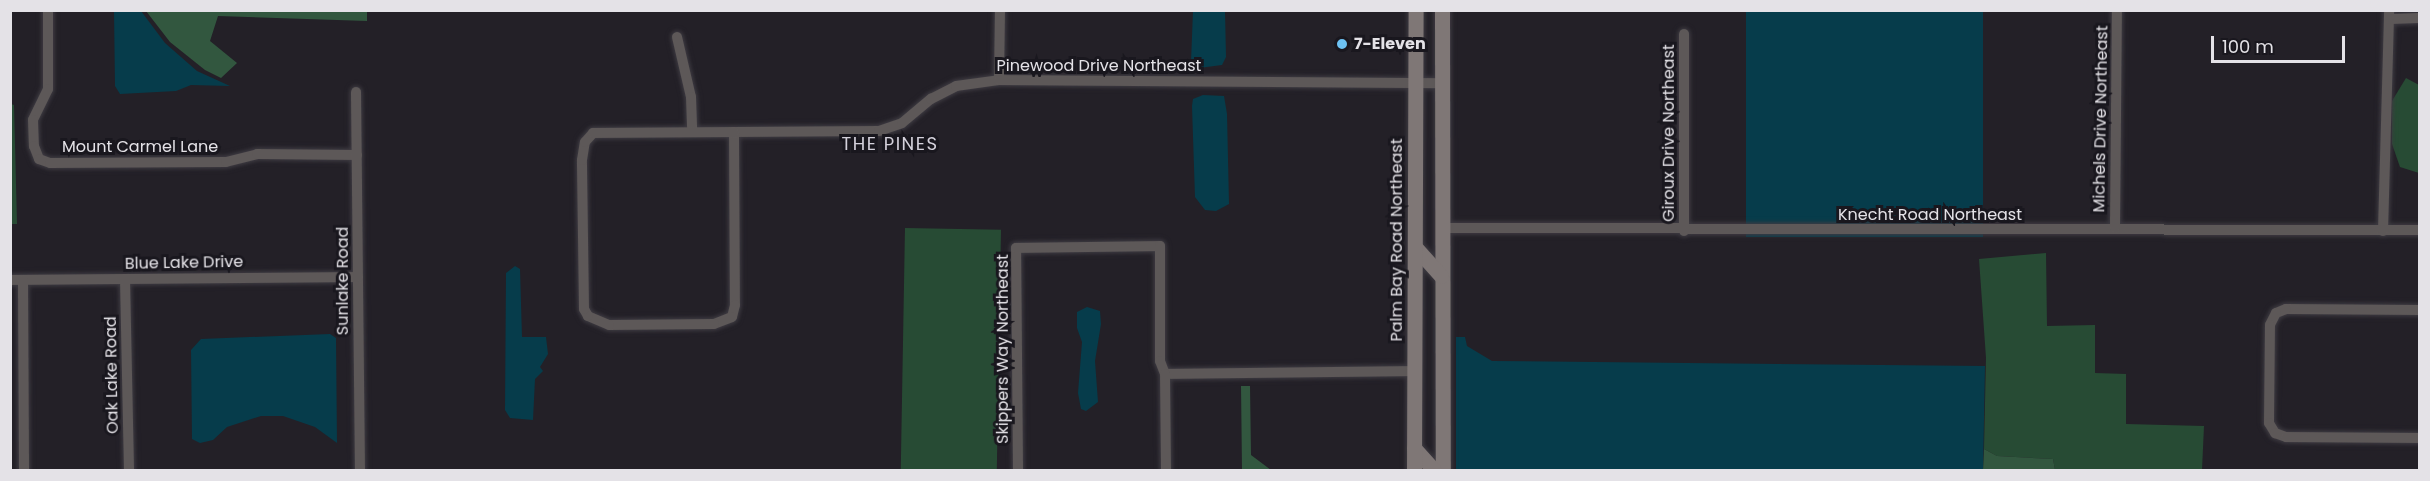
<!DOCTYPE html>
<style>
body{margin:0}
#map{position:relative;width:2430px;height:481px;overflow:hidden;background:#232027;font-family:Poppins,sans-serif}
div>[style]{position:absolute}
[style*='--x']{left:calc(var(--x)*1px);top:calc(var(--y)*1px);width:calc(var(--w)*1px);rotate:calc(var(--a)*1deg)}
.green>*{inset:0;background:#274b34;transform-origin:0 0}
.forest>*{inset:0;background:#32573f}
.water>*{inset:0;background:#063c4b;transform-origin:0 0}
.roads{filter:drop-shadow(0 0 2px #3e3b42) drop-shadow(0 0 2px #3e3b42)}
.street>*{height:10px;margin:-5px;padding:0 5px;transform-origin:5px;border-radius:5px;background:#5d5858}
.secondary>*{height:15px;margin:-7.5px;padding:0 7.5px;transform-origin:7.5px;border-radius:7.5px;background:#7f7776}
.dots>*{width:16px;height:16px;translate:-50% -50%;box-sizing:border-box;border:3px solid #19171e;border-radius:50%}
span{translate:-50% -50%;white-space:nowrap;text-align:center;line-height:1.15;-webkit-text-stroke:6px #19171e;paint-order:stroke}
.poi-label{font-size:16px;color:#e4e2e7;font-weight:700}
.left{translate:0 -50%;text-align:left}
.street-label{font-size:16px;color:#e4e2e7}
.neighbourhood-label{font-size:18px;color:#d4d1db;letter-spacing:1.5px}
.frame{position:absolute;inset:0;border:12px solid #e4e2e7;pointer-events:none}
.scale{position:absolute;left:2211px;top:36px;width:134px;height:27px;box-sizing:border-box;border:3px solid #e4e2e7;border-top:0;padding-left:8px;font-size:18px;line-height:21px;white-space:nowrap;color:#e4e2e7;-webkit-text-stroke:4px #19171e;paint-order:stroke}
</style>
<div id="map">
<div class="green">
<div style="clip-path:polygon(2406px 78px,2419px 85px,2419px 173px,2400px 167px,2392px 144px,2392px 101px)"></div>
<div style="clip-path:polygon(11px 104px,14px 105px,17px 224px,11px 224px)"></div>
<div style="left:905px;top:228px;width:96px;height:242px;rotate:1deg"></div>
<div style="clip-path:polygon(2046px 253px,2047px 326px,2095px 325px,2095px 373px,2126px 374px,2126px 424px,2204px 426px,2202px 470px,2055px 470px,2053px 459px,1997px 456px,1984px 449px,1986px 358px,1979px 259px)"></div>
</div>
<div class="forest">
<div style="clip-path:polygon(146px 11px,367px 11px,367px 21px,218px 16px,210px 41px,237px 63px,221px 78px,205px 70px,170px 42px)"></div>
<div style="clip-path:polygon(1241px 386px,1250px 386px,1251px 455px,1271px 470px,1242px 470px)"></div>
<div style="clip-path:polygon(1984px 449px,1997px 456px,2053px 459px,2055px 470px,1983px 470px)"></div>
</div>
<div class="water">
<div style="clip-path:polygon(114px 11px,141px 11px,165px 43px,197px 71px,230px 86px,191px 85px,176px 91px,120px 94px,115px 86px)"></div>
<div style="clip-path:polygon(1193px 11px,1225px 11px,1226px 57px,1222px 65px,1199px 68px,1191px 62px)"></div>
<div style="left:1746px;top:11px;width:237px;height:226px"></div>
<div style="clip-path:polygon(1203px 95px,1224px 96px,1227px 114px,1229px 204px,1216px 211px,1205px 210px,1195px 197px,1192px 106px,1193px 99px)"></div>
<div style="clip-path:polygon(515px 266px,520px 269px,522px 337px,546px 337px,548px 354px,540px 367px,543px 371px,535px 379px,533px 420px,510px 418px,505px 410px,506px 273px)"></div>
<div style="clip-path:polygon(1087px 307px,1100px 311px,1101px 324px,1095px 361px,1098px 402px,1086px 411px,1081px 409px,1078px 393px,1082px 342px,1077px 328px,1077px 312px)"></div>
<div style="clip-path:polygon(330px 334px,336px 338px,337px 443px,315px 427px,283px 416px,261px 416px,227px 427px,213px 440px,200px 443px,192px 439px,191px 350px,201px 339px)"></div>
<div style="clip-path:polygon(1456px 337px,1465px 337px,1467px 346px,1492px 361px,1985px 366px,1983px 470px,1456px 470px)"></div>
</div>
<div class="roads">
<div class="street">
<div style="--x:48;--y:10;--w:79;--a:90"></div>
<div style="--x:48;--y:89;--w:34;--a:116"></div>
<div style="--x:33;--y:120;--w:26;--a:88"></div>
<div style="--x:34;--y:146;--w:14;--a:69"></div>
<div style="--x:39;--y:159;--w:12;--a:20"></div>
<div style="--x:50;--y:163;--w:176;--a:-0.3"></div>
<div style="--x:226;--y:162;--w:32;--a:-14"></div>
<div style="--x:257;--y:154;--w:100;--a:0.6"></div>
<div style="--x:2389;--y:19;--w:31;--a:-2"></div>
<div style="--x:1684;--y:34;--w:197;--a:90"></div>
<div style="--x:677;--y:37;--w:62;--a:76.9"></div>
<div style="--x:691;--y:97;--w:35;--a:88"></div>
<div style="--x:999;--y:80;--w:70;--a:-89.2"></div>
<div style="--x:356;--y:92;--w:378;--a:89.4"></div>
<div style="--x:734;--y:132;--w:145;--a:-0.4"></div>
<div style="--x:879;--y:131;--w:24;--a:-19"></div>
<div style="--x:902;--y:123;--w:38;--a:-40"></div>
<div style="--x:931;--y:99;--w:28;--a:-27"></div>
<div style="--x:956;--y:86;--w:43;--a:-7.9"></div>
<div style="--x:999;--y:80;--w:443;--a:0.4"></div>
<div style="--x:734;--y:132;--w:173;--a:89.7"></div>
<div style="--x:735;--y:305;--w:12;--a:104"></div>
<div style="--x:732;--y:317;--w:19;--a:159"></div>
<div style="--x:714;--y:324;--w:105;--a:179.5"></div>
<div style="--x:609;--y:325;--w:23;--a:-157"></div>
<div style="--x:588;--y:316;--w:8;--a:-120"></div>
<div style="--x:584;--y:309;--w:149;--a:-90.8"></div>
<div style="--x:582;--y:160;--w:18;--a:-81"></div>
<div style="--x:585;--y:142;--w:12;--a:-48"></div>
<div style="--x:593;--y:133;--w:141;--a:-0.4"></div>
<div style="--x:1441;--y:228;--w:979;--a:0.12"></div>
<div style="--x:2115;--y:228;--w:218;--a:-89.5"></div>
<div style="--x:2383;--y:231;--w:221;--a:-88.4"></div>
<div style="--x:125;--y:279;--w:191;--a:88.8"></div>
<div style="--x:10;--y:280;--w:348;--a:-0.5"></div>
<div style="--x:23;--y:280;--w:190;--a:89.7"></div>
<div style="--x:2420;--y:310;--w:134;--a:-179.6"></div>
<div style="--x:2286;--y:309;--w:11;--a:158"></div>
<div style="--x:2276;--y:313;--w:13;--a:117"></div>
<div style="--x:2270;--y:325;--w:98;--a:90.6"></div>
<div style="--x:2269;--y:423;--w:12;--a:59"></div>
<div style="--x:2275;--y:433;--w:12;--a:20"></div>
<div style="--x:2286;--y:437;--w:134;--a:0.4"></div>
<div style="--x:1165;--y:374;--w:250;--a:-0.7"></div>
<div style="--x:1018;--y:470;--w:222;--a:-90.5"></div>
<div style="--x:1016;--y:248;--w:144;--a:-0.8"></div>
<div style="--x:1160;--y:246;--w:115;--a:90"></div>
<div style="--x:1160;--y:361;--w:14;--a:69"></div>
<div style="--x:1165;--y:374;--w:96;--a:89.4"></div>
</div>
<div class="secondary">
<div style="--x:1442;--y:10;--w:460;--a:89.9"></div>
<div style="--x:1415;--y:247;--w:39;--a:48"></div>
<div style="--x:1414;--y:448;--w:30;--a:48"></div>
<div style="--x:1414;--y:470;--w:460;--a:-89.8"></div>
</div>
</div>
<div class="dots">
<div style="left:1342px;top:44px;background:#6dc2f3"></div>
</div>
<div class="poi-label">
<span class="left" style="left:1354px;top:44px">7-Eleven</span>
</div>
<div class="street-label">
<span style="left:1099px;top:66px">Pinewood Drive Northeast</span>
<span style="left:2101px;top:119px;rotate:-89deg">Michels Drive Northeast</span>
<span style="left:1669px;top:133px;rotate:-90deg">Giroux Drive Northeast</span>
<span style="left:140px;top:147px">Mount Carmel Lane</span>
<span style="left:1930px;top:215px">Knecht Road Northeast</span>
<span style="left:1397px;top:240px;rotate:-90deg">Palm Bay Road Northeast</span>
<span style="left:184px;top:263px;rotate:-1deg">Blue Lake Drive</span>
<span style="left:343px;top:281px;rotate:-90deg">Sunlake Road</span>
<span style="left:1003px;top:349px;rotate:-90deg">Skippers Way Northeast</span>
<span style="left:112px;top:375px;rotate:-91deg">Oak Lake Road</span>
</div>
<div class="neighbourhood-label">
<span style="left:890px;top:144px">THE PINES</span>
</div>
<div class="frame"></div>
<div class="scale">100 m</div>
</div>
